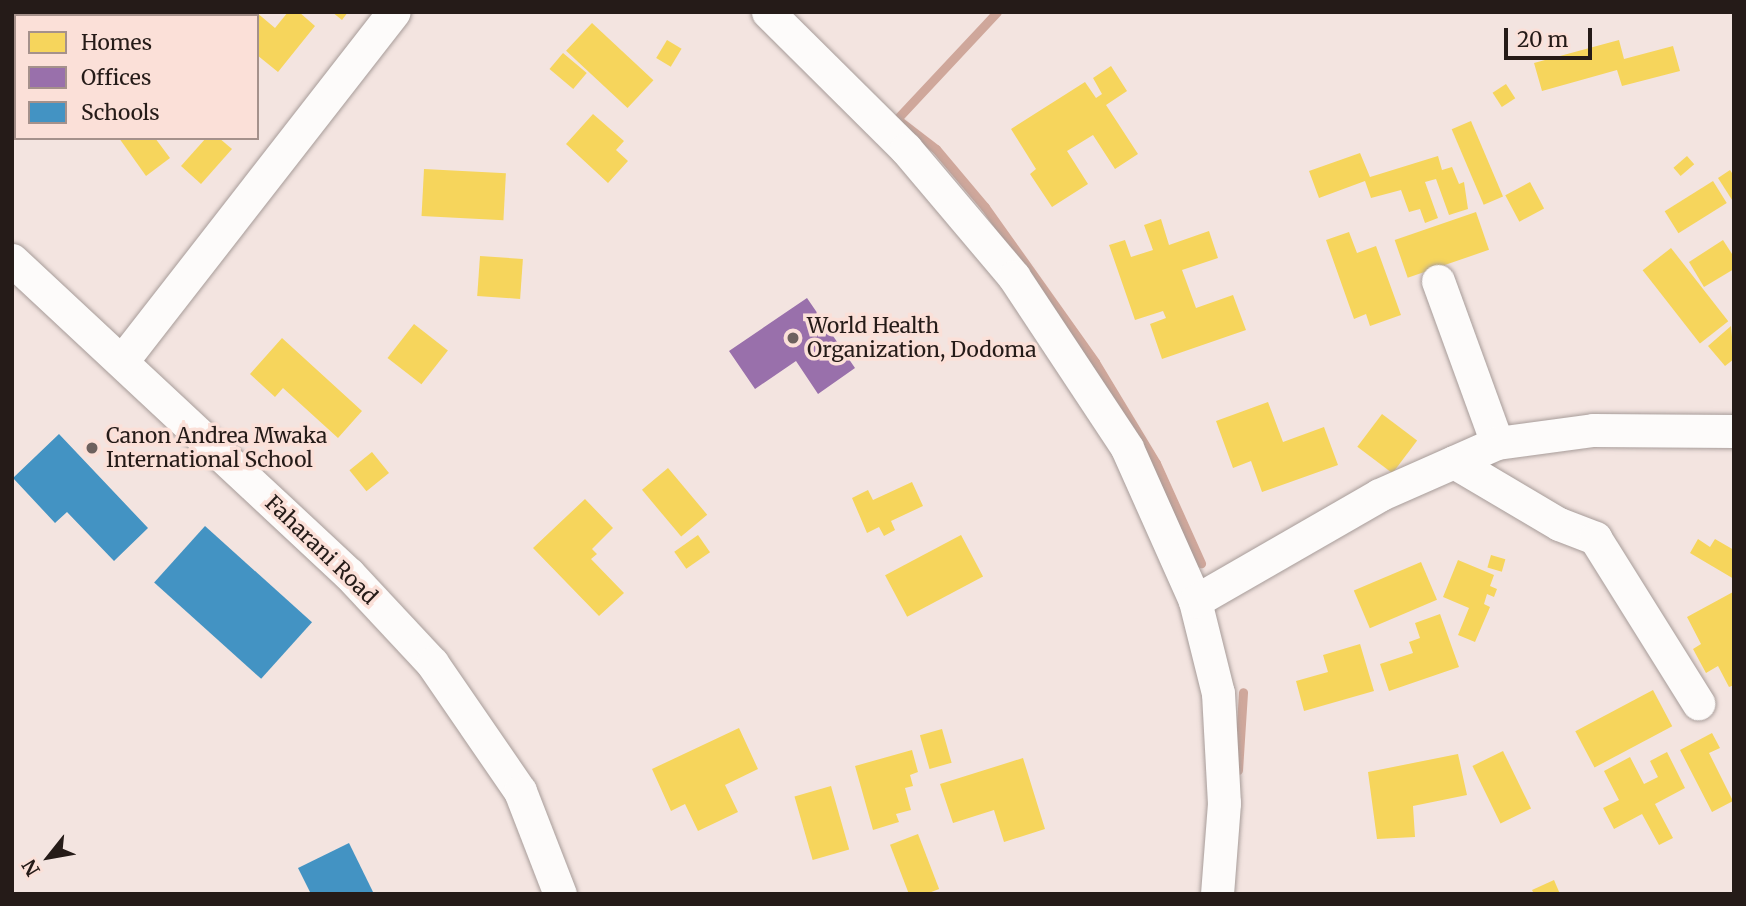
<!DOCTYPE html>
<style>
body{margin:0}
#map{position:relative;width:1746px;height:906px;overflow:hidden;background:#f3e4e0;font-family:Merriweather,serif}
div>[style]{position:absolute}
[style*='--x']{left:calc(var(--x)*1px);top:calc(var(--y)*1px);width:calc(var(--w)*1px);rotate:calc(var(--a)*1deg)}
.homes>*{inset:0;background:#f6d55c;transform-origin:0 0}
.offices>*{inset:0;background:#9970ab}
.schools>*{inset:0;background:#4393c3;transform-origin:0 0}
.stream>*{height:9px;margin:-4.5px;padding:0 4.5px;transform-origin:4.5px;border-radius:4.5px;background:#cfa79b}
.roads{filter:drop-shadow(0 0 2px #a79c99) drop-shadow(0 0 2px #a79c99)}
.minor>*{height:33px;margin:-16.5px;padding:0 16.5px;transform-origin:16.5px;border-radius:16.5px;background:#fdfbfa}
.dots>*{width:19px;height:19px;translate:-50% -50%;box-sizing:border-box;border:4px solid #fbe0d8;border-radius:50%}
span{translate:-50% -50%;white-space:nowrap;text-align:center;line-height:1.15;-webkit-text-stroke:7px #fbe0d8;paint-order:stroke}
.poi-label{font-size:21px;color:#251b18}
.left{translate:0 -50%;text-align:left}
.street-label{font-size:21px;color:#251b18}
.frame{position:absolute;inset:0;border:14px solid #251b18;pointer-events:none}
.legend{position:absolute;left:14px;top:14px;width:245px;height:126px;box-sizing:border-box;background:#fbe0d8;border:2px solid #a5918b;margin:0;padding:9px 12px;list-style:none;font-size:21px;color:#251b18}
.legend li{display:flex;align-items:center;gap:14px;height:35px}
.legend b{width:35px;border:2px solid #a5918b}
.north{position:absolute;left:14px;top:822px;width:70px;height:70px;-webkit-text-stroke:5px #fbe0d8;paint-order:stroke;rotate:239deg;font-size:19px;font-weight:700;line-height:28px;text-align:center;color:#251b18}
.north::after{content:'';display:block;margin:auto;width:24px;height:32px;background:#251b18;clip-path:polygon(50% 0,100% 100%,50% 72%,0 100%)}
.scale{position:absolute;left:1504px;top:28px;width:88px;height:32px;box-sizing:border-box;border:4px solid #251b18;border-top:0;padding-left:9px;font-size:21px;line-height:24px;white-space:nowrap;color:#251b18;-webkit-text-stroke:5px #fbe0d8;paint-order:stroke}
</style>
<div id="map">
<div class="homes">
<div style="clip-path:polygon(238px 12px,256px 12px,275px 28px,288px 12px,299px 12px,315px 26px,278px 72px,257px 55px,257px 16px,235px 16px)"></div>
<div style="clip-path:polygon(332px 12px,348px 12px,342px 20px)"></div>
<div style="left:592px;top:23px;width:84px;height:38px;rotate:43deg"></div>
<div style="left:667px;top:40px;width:17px;height:21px;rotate:31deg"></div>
<div style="clip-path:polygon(1619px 40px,1624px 59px,1673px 46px,1680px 71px,1622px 86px,1617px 70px,1542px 91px,1534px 63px)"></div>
<div style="left:563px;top:53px;width:31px;height:21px;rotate:40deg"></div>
<div style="clip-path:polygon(1111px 66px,1127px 91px,1106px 105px,1138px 154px,1115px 169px,1093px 135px,1067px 151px,1088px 184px,1052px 207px,1030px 174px,1036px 169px,1011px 129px,1085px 82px,1096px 98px,1102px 94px,1093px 78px)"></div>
<div style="left:1506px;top:84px;width:17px;height:16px;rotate:57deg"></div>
<div style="clip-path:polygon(593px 114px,624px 141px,616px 150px,628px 161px,608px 183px,566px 144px)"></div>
<div style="left:1471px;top:121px;width:82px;height:21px;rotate:67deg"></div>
<div style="clip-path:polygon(119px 138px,155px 138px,170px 158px,146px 176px)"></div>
<div style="clip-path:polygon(206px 138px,219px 138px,232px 149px,201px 184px,181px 166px)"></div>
<div style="clip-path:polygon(1360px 153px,1370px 177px,1438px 156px,1442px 170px,1452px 167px,1459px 184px,1464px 182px,1468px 209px,1449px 215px,1436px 179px,1425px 182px,1438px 218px,1425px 223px,1420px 209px,1409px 212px,1401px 190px,1371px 198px,1365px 181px,1319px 198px,1309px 171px)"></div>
<div style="left:1687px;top:156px;width:11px;height:18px;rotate:49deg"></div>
<div style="left:424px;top:169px;width:82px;height:47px;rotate:3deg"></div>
<div style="clip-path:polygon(1730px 170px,1734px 176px,1734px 203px,1718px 178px)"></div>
<div style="left:1713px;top:181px;width:26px;height:57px;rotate:58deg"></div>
<div style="left:1530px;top:182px;width:30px;height:28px;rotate:62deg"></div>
<div style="left:1476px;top:212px;width:40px;height:86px;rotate:71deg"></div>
<div style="clip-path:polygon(1161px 219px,1169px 245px,1209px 231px,1218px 258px,1182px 270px,1196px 308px,1233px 295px,1246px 330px,1162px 359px,1150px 324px,1166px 318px,1163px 311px,1135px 320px,1109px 245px,1125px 240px,1131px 257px,1153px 250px,1144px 225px)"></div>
<div style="clip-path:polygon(1349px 232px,1357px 253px,1376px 246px,1401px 315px,1370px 326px,1366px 314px,1354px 319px,1326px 240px)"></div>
<div style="clip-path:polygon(1723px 240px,1734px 257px,1734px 269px,1704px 287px,1689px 262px)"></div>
<div style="left:1671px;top:248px;width:93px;height:36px;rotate:52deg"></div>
<div style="left:480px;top:256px;width:43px;height:40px;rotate:4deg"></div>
<div style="left:414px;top:324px;width:43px;height:43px;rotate:38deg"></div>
<div style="clip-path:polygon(1731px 326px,1734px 359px,1725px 366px,1708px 346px)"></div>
<div style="clip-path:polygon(282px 338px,362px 411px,338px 438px,283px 388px,275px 397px,250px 374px)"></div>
<div style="clip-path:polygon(1268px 402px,1283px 442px,1324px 427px,1338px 465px,1262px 492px,1251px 461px,1233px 468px,1216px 421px)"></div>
<div style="left:1382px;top:414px;width:44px;height:41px;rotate:37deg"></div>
<div style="left:372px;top:452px;width:27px;height:29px;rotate:51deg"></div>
<div style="left:668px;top:468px;width:61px;height:34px;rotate:50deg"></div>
<div style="clip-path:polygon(912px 482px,923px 506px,891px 521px,895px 530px,884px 536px,879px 527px,867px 533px,852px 498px,868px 490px,873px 500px)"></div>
<div style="clip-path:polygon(585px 499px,613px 528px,592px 549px,597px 554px,591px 559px,624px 593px,599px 616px,533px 548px)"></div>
<div style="left:698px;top:535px;width:21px;height:29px;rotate:55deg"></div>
<div style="left:961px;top:535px;width:47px;height:86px;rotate:62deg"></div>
<div style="clip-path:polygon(1698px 539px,1710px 547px,1715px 539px,1734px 550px,1734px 579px,1690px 553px)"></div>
<div style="left:1491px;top:555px;width:15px;height:13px;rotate:16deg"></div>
<div style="clip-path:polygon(1458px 560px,1494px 575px,1490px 586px,1497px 589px,1494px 597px,1487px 594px,1484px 604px,1490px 607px,1475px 642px,1458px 635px,1469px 608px,1443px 597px)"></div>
<div style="left:1421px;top:562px;width:41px;height:73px;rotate:67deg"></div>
<div style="clip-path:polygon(1733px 592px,1734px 685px,1729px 687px,1718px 666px,1706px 673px,1693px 649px,1701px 644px,1687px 617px)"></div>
<div style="clip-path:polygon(1440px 614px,1459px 667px,1389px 691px,1380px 664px,1413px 653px,1409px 642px,1420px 638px,1415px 623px)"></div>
<div style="clip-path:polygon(1360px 644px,1374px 691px,1304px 711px,1296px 681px,1328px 672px,1323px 655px)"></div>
<div style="left:1653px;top:690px;width:41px;height:88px;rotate:62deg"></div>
<div style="clip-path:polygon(739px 728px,758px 769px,725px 785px,738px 812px,698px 831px,685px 804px,671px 811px,652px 769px)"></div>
<div style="left:942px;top:729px;width:35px;height:23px;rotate:74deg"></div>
<div style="clip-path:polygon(1712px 733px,1720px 748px,1709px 753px,1733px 801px,1712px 812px,1680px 750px)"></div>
<div style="clip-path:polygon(912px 750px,918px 772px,910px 775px,913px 786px,905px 788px,911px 810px,896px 814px,899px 822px,873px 830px,855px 766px)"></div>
<div style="left:1503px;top:751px;width:64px;height:34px;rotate:64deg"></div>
<div style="clip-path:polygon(1667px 752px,1685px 788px,1655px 804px,1673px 838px,1659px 845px,1642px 814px,1614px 829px,1603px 808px,1619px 800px,1604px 771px,1630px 757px,1644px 784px,1658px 777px,1650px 761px)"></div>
<div style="clip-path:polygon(1458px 754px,1467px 795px,1413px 806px,1415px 837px,1377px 839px,1368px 772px)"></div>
<div style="clip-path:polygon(1023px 758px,1045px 829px,1004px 842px,994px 810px,953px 823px,940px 784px)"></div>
<div style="left:831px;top:786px;width:66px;height:38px;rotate:74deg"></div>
<div style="left:918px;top:834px;width:59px;height:30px;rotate:69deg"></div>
<div style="clip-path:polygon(1554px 880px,1560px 894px,1534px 894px,1532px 890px)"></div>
</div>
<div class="offices">
<div style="clip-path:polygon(807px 298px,855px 368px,818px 394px,796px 361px,755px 389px,729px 351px)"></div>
</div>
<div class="schools">
<div style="clip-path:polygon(59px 434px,148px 528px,114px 561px,67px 512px,55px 523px,13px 478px)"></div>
<div style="left:205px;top:526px;width:144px;height:76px;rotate:42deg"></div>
<div style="clip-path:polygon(349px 843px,374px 894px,311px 894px,298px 868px)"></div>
</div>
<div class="stream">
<div style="--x:997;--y:12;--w:146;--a:133.1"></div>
<div style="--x:897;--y:119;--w:49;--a:37.6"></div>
<div style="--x:936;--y:149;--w:76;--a:49.8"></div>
<div style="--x:985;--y:207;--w:190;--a:54.6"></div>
<div style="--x:1095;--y:362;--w:118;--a:58.9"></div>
<div style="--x:1156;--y:463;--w:110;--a:65.8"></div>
<div style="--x:1238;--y:770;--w:78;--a:-86.3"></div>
</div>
<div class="roads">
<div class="minor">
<div style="--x:768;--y:12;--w:194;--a:44.8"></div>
<div style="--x:906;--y:149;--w:167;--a:49.8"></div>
<div style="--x:1014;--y:277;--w:205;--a:56.5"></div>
<div style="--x:1127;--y:448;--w:167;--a:66"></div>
<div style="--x:1195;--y:601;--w:95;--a:76"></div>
<div style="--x:1218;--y:693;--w:110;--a:86.9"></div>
<div style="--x:1224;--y:803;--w:91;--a:94.4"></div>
<div style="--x:12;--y:260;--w:461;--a:43"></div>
<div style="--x:349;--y:574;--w:122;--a:47"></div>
<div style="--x:432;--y:663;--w:155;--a:55.5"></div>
<div style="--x:520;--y:791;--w:110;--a:68.8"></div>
<div style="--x:1438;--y:281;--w:172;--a:70"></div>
<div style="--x:122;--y:361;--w:442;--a:-52.1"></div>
<div style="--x:1454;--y:462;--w:122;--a:30.6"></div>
<div style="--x:1559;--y:524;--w:39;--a:21"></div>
<div style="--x:1595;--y:538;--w:195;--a:58"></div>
<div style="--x:1195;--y:601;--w:212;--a:-29.9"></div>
<div style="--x:1379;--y:495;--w:129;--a:-23.8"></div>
<div style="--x:1497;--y:443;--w:97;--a:-7.7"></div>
<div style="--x:1593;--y:430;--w:141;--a:0.4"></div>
</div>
</div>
<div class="dots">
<div style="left:793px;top:338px;background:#6d615e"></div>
<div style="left:92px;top:448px;background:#6d615e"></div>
</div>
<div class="poi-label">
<span class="left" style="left:807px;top:338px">World Health<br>Organization, Dodoma</span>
<span class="left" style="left:106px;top:448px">Canon Andrea Mwaka<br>International School</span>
</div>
<div class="street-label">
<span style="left:321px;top:550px;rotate:44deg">Faharani Road</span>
</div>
<div class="frame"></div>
<ul class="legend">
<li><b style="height:19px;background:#f6d55c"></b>Homes</li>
<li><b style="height:19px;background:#9970ab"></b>Offices</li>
<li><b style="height:19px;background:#4393c3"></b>Schools</li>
</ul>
<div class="north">N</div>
<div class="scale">20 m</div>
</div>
